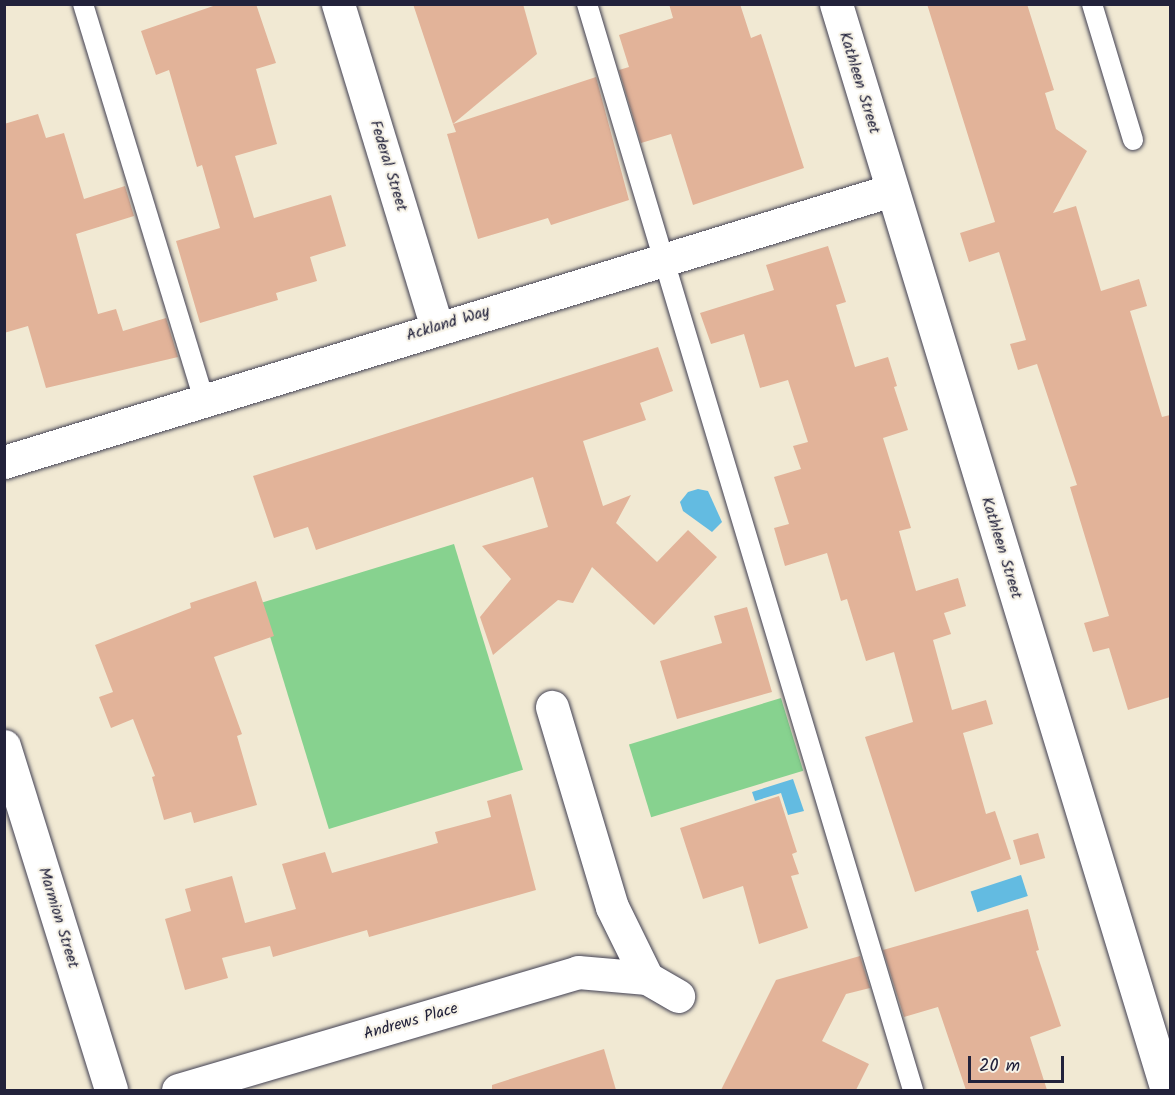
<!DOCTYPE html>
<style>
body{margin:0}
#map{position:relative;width:1175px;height:1095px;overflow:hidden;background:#f1e9d3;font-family:Kalam,sans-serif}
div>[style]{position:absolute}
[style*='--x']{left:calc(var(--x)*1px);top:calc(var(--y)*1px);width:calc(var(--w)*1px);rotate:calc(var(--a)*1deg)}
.green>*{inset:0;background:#87d28f;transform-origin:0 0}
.water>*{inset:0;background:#63bbe1;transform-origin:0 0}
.building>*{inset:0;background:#e2b399;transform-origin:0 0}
.roads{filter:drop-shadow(0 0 2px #414052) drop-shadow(0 0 2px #414052)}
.lane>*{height:20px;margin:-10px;padding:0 10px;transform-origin:10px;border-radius:10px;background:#fff}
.street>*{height:33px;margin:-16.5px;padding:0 16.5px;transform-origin:16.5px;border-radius:16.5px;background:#fff}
.secondary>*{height:33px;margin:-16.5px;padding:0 16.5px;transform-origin:16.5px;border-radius:16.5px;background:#fff}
span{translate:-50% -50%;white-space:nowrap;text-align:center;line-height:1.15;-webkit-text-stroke:4.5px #f7f3e8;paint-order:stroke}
.street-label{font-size:16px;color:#22223b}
.frame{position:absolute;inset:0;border:6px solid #22223b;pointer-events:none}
.scale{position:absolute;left:968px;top:1056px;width:96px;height:27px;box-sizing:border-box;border:3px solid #22223b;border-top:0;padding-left:8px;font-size:18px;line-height:21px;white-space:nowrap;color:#22223b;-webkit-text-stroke:4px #f7f3e8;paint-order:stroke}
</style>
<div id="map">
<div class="green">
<div style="left:454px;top:544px;width:236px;height:203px;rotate:73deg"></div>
<div style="left:781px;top:698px;width:76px;height:159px;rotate:73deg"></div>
</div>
<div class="water">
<div style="clip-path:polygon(698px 489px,708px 491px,722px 522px,712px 532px,683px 511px,680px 502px,688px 492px)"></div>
<div style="clip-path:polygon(793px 779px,804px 811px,788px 815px,781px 793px,755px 801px,752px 792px)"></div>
<div style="left:1021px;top:875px;width:22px;height:53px;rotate:72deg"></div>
</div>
<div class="building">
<div style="clip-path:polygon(219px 4px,256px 4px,276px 63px,256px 69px,277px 144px,235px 156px,254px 218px,331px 195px,346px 246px,310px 257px,317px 281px,276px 293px,278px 300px,200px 323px,176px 241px,220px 228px,202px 165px,197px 167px,169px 70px,156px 75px,141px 31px)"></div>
<div style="clip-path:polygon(413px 4px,523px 4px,537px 54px,453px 124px)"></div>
<div style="clip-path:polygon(669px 4px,740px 4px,751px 38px,761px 34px,804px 168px,693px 205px,671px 134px,641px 143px,619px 70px,629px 67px,619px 35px,673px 18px)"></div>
<div style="clip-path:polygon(927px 4px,1027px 4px,1054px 90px,1045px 93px,1056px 129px,1087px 151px,1053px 213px,1076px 206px,1101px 291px,1139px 279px,1147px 306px,1130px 311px,1162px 417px,1170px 415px,1170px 697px,1128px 710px,1109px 648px,1093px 652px,1084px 623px,1109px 616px,1070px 487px,1077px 485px,1037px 364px,1018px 370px,1010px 344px,1026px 340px,999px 252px,969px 262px,960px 233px,995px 222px)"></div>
<div style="clip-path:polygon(596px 77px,629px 200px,551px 225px,548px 218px,478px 239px,447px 134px,456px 132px,453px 124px)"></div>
<div style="clip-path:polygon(38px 114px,46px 138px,64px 133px,84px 199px,125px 186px,134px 216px,76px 234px,98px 314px,116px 309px,123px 331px,166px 318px,178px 357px,46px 388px,28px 326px,4px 333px,4px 124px)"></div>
<div style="clip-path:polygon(828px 246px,846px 302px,836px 305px,855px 367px,888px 357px,897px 386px,894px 387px,908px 430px,883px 438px,911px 528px,899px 531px,916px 591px,958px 578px,966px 606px,944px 613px,951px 634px,933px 640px,952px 710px,986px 700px,993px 724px,963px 733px,986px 814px,995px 811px,1011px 859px,915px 892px,865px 737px,913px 722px,894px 652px,866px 661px,847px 599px,841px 601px,827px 553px,785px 566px,774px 528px,789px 524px,774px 477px,801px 469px,793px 446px,808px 442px,788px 380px,760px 388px,744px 334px,711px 344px,700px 313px,774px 290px,766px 265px)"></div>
<div style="clip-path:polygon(658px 347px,673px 391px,640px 403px,646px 420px,583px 441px,603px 506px,631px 495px,616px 523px,657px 562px,688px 530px,717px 557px,654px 625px,592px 567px,573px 603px,558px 600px,493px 655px,480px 617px,511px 579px,482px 546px,548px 527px,533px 477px,316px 550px,308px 527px,274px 538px,253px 476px)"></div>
<div style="clip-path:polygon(256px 581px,274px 636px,214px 657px,242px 734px,237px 736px,257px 805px,194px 823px,191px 812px,164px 820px,152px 777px,155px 776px,133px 719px,111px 728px,99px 697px,113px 692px,95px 645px,191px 608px,190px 603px)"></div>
<div style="clip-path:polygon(747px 607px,772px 692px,677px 719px,660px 661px,722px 643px,714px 616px)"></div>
<div style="clip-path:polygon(511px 794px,536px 890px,369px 937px,367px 930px,273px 957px,270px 946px,222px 958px,228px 978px,185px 990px,165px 919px,191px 911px,185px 889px,232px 876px,245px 923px,296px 909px,282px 864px,325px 852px,332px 873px,438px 843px,435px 832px,491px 817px,487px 801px)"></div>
<div style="clip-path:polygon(779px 796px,797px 852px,792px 854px,799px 874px,791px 876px,808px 928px,759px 944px,743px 886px,703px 899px,680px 828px)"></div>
<div style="left:1038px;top:833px;width:26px;height:26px;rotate:74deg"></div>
<div style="clip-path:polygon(1028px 909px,1039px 950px,1036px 951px,1061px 1026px,1030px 1037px,1047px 1090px,966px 1090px,938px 1007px,904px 1017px,883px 950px)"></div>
<div style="clip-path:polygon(860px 956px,870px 988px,846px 994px,822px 1041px,869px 1064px,856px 1090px,721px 1090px,776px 980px)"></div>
<div style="clip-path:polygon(604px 1049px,616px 1090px,492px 1090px,492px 1085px)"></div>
</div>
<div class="roads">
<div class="lane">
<div style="--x:83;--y:4;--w:414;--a:73"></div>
<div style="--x:587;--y:4;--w:1134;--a:73.29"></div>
<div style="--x:1092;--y:4;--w:142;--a:73.2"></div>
</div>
<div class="street">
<div style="--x:338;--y:4;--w:338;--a:73"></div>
<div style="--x:836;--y:4;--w:1135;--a:73.05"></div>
<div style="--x:4;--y:462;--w:929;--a:-17.03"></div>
<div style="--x:647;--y:978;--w:36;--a:30"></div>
<div style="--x:178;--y:1090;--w:417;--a:-16.4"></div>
<div style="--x:578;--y:972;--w:69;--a:5"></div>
<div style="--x:647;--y:978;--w:79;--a:-116.2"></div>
<div style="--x:612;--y:907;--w:209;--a:-106.7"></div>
</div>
<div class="secondary">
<div style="--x:4;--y:746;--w:360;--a:72.7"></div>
</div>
</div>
<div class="street-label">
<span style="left:859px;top:83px;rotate:73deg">Kathleen Street</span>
<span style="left:388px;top:166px;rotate:73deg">Federal Street</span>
<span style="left:448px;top:324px;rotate:-17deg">Ackland Way</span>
<span style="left:1001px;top:548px;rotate:73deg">Kathleen Street</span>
<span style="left:58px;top:918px;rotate:73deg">Marmion Street</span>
<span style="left:411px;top:1022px;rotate:-16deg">Andrews Place</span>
</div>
<div class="frame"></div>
<div class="scale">20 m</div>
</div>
